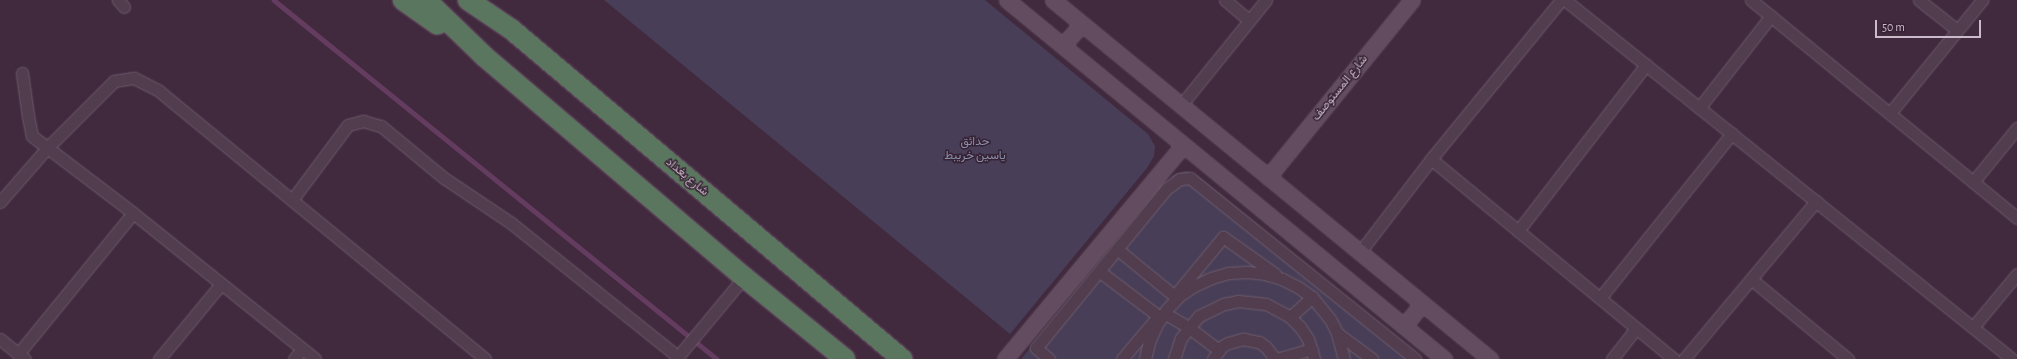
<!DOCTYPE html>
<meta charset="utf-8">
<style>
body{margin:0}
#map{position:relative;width:2017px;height:359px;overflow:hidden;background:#41293e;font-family:"Alegreya Sans",Vazirmatn,sans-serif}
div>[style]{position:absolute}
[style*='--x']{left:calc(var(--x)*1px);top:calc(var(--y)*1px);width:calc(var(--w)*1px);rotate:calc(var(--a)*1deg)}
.green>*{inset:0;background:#483e57}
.stream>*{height:4.5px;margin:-2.25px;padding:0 2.25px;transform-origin:2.25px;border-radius:2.25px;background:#643c5f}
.roads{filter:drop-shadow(0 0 1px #6e5b6c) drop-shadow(0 0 1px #6e5b6c)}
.street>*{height:11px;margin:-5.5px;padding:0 5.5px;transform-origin:5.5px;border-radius:5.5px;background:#513d4e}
.secondary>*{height:15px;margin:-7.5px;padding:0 7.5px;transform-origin:7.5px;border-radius:7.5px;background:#634c60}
.highway>*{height:20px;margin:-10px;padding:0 10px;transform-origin:10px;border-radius:10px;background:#5b765f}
span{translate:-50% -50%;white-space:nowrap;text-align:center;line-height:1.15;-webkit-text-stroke:3px #362234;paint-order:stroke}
.street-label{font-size:12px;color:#cbbac8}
.park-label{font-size:12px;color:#8890a9}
.scale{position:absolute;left:1875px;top:20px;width:106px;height:18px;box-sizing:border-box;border:2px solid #cbbac8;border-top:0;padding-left:5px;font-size:12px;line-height:14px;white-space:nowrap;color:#cbbac8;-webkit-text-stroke:3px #362234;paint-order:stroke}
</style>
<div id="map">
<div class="green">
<div style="clip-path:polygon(604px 0,985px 0,1148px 134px,1155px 146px,1154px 156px,1147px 168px,1010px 334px)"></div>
<div style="clip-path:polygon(1187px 171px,1198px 176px,1422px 359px,1021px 359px,1173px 175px,1177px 173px)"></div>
</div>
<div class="stream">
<div style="--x:274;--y:0;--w:570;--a:39.02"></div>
</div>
<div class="roads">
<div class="street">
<div style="--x:118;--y:0;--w:9;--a:49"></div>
<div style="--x:1225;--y:0;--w:31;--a:40"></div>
<div style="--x:1565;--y:0;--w:573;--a:38.77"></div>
<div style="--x:1751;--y:0;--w:344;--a:39.3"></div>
<div style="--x:1919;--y:0;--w:48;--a:38.3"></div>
<div style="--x:22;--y:73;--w:43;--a:82.1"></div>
<div style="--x:28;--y:116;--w:20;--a:79"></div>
<div style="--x:32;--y:136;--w:127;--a:37.3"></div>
<div style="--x:133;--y:213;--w:233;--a:38.7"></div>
<div style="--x:1181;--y:105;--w:135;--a:-51"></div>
<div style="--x:1699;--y:108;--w:117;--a:-52"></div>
<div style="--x:1890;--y:113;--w:146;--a:-50.8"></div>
<div style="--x:1431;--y:159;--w:315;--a:39.5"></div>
<div style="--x:1973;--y:182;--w:70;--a:-50.8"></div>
<div style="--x:292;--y:200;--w:94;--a:-53.3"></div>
<div style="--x:348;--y:125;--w:16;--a:-15"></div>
<div style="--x:363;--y:121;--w:19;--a:16"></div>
<div style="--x:381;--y:126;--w:82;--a:39.5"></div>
<div style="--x:444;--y:178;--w:81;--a:33.9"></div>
<div style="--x:511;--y:223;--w:214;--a:38.7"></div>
<div style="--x:0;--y:202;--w:73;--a:-48.9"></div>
<div style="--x:48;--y:147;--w:93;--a:-45"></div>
<div style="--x:114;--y:81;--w:20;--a:-9"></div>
<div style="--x:134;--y:78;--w:28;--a:27"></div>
<div style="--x:159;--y:91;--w:422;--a:39.4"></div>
<div style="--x:1518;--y:231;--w:210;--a:-52.4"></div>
<div style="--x:1117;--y:249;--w:77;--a:39.2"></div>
<div style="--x:1360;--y:252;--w:117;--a:-52.6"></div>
<div style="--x:1431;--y:159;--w:205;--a:-50.7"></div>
<div style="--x:1099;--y:271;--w:78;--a:37.2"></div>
<div style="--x:1751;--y:279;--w:126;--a:39.5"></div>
<div style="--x:1176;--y:294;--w:74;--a:-50.5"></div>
<div style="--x:1223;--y:237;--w:64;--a:35.4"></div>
<div style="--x:1600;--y:298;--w:211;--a:-51.3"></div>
<div style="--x:1164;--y:313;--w:28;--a:30"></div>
<div style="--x:1188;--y:327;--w:39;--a:37"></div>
<div style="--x:1290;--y:317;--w:30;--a:-42"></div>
<div style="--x:1973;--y:327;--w:69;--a:-50.3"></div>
<div style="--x:1337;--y:333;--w:44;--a:36.6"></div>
<div style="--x:0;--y:339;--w:32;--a:39"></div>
<div style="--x:18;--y:354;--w:182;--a:-50.8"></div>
<div style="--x:159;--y:359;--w:97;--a:-50.4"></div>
<div style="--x:294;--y:359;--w:13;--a:-51"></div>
<div style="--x:676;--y:359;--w:107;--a:-50.3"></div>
<div style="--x:1049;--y:359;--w:17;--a:-140"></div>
<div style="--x:1036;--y:348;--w:205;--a:-50.7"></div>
<div style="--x:1166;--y:189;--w:17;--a:-36"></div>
<div style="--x:1180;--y:179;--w:10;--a:-6"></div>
<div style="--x:1190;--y:178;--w:289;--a:38.8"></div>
<div style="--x:1122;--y:359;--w:51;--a:-49.8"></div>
<div style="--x:1145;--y:359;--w:17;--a:-77"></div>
<div style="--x:1149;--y:342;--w:20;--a:-66"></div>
<div style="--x:1157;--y:324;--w:18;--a:-56"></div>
<div style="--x:1167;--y:309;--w:18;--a:-47"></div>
<div style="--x:1179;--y:296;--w:18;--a:-34"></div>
<div style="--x:1194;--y:286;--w:19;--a:-25"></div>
<div style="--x:1211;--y:278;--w:18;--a:-16"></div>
<div style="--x:1228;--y:273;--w:19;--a:-3"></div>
<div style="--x:1247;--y:272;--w:18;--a:6"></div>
<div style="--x:1265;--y:274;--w:18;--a:16"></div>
<div style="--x:1282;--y:279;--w:18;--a:27"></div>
<div style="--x:1298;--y:287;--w:17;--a:36"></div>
<div style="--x:1312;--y:297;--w:28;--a:51"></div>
<div style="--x:1330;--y:319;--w:16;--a:63"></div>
<div style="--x:1337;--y:333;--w:27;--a:75"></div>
<div style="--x:1174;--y:359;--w:22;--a:-72"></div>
<div style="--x:1181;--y:338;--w:28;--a:-51"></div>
<div style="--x:1199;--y:316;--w:28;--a:-26"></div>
<div style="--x:1224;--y:304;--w:14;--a:-12"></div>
<div style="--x:1238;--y:301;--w:28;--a:6"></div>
<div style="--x:1266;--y:304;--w:27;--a:28"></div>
<div style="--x:1290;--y:317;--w:14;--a:45"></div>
<div style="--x:1300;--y:327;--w:14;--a:56"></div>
<div style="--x:1308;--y:339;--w:21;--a:73"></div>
<div style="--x:1213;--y:359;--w:14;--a:-56"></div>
<div style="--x:1221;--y:347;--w:8;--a:-30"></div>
<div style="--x:1228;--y:343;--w:16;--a:-15"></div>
<div style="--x:1243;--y:339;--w:16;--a:11"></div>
<div style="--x:1259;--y:342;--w:9;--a:36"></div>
<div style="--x:1266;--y:347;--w:15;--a:53"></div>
<div style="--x:1277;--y:359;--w:36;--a:-16"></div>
<div style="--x:1612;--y:359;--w:39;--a:-52"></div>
<div style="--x:1684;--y:359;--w:206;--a:-50.1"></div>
</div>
<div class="secondary">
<div style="--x:1007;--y:0;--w:566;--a:39.4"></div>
<div style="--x:1053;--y:0;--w:566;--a:39.4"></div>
<div style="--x:1063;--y:45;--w:28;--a:-48"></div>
<div style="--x:1268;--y:177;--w:228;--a:-50.9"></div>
<div style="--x:1404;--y:326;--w:28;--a:-51"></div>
<div style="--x:1005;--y:359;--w:278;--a:-50.2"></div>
</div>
<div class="highway">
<div style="--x:403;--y:0;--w:42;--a:35.2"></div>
<div style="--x:426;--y:0;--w:81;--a:44"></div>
<div style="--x:484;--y:56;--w:341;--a:40.4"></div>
<div style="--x:744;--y:277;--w:130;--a:39.1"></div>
<div style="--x:468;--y:0;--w:52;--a:34"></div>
<div style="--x:511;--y:29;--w:512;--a:40.16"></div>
</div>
</div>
<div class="street-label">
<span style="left:1340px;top:88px;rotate:-51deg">شارع المستوصف</span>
<span style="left:687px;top:177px;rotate:40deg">شارع بغداد</span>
</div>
<div class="park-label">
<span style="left:975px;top:149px">حدائق<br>ياسين خريبط</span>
</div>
<div class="scale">50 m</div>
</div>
